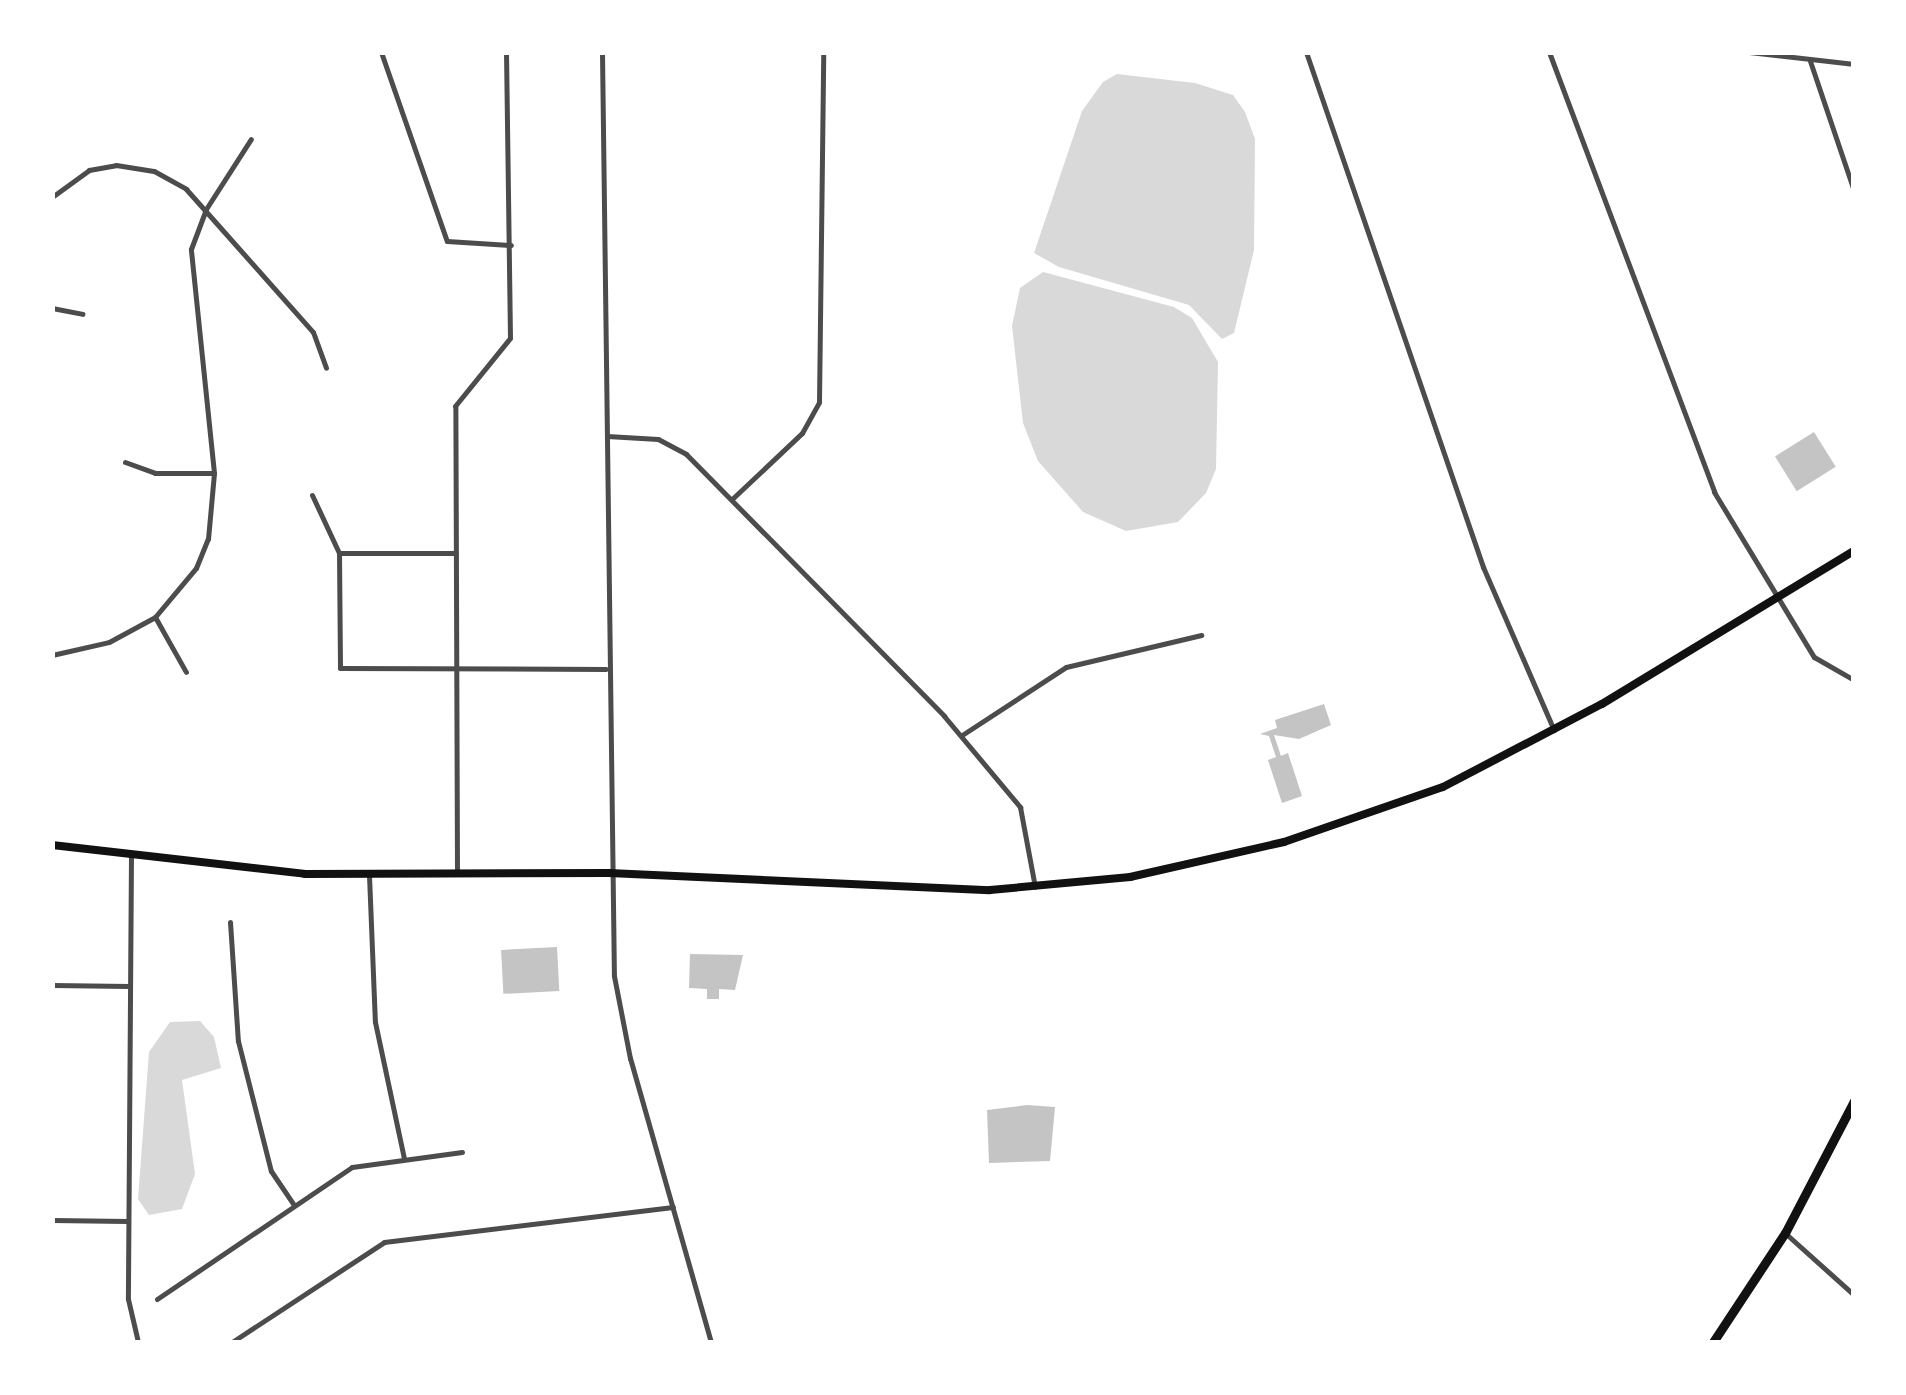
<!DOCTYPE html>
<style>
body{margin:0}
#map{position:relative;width:1906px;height:1395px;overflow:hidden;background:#fff;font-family:"Noto Sans",sans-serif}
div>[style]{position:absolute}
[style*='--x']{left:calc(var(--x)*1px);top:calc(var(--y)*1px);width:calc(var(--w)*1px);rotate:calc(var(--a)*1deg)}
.water>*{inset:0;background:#d9d9d9}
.building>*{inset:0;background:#c4c4c4;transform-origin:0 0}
.minor>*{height:5px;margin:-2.5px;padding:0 2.5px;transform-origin:2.5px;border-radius:2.5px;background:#4c4c4c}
.secondary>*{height:8px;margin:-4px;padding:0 4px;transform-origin:4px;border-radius:4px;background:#111}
.primary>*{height:9px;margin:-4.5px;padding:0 4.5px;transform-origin:4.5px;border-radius:4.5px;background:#111}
span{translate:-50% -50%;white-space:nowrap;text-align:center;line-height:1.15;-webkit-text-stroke:8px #fff;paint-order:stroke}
.frame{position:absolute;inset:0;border:55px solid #fff;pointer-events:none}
</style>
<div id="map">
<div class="water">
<div style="clip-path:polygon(1117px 74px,1195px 83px,1233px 95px,1245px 112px,1255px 139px,1254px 250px,1234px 333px,1222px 339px,1189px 305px,1059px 267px,1034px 253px,1082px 111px,1103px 82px)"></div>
<div style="clip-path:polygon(1043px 272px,1174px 307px,1192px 318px,1218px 362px,1216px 469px,1206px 493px,1178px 522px,1126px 531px,1083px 512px,1038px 461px,1023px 423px,1012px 326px,1020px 288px)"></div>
<div style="clip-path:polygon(200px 1021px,214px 1037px,221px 1068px,182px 1080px,195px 1174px,182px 1209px,149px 1215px,138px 1199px,149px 1052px,170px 1022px)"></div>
</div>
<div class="building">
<div style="left:1814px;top:432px;width:41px;height:46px;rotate:58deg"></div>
<div style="clip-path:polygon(1324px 704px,1331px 725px,1299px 739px,1274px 735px,1281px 756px,1288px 753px,1302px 796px,1282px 803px,1268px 760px,1276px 757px,1269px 736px,1260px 734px,1277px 728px,1275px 720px)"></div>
<div style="left:557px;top:947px;width:44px;height:56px;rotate:87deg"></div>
<div style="clip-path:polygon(690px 954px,743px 955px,735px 990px,719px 989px,719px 999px,707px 999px,707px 989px,689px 988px)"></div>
<div style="clip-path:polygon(1027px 1105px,1055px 1107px,1050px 1161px,989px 1163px,987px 1110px)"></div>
</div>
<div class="minor">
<div style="--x:381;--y:52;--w:200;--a:70.8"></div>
<div style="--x:447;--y:241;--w:64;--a:3.6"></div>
<div style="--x:602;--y:52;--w:924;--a:89.26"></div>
<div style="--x:614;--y:976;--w:84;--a:79"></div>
<div style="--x:630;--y:1058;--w:295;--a:74.1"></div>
<div style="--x:1306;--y:52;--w:545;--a:71.03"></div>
<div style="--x:1483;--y:567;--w:178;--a:66.5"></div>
<div style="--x:1549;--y:52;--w:470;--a:69.4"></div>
<div style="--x:1714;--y:492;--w:193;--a:58.8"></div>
<div style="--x:1814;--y:657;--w:46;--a:29.9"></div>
<div style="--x:1749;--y:52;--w:106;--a:6.5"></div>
<div style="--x:1810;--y:61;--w:137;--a:71.3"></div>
<div style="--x:52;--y:197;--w:46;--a:-36.1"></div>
<div style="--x:89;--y:170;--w:27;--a:-10"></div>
<div style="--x:116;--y:165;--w:38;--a:9"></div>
<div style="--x:154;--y:171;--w:37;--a:29"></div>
<div style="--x:186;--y:189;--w:191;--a:48.4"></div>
<div style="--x:313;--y:332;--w:38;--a:70"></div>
<div style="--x:52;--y:308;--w:31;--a:11"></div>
<div style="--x:607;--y:436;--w:51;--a:3.4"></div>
<div style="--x:658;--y:439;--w:32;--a:28"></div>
<div style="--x:686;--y:454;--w:368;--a:45.4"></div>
<div style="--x:944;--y:716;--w:119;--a:50.1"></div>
<div style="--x:1020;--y:807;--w:81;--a:79.4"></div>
<div style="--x:125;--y:462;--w:32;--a:20"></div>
<div style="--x:155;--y:473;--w:59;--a:0"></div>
<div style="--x:312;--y:495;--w:64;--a:65"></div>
<div style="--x:732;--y:499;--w:96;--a:-43.3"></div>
<div style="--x:802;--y:433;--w:35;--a:-61"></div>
<div style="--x:819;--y:402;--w:350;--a:-89.3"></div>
<div style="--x:453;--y:553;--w:114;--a:180"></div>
<div style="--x:339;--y:553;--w:115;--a:89.5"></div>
<div style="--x:340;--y:668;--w:266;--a:0.2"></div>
<div style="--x:155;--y:617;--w:63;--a:60.6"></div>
<div style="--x:52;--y:655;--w:58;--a:-12.8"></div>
<div style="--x:109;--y:642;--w:52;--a:-28.5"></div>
<div style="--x:155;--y:617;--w:64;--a:-50.1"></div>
<div style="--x:196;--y:568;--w:31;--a:-68"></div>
<div style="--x:208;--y:539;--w:66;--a:-84.8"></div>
<div style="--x:214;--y:473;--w:225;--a:-95.9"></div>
<div style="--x:191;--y:249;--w:43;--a:-69.4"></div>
<div style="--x:206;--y:209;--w:83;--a:-57.3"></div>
<div style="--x:962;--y:735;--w:124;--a:-33.2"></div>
<div style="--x:1066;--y:667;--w:139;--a:-13.3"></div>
<div style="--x:131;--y:855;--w:444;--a:90.4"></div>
<div style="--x:128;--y:1299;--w:44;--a:76.9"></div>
<div style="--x:457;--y:873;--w:467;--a:-90.2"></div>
<div style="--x:455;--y:406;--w:87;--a:-51"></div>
<div style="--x:510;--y:338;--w:286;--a:-90.8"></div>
<div style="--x:369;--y:875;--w:147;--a:87.7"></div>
<div style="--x:375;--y:1022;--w:140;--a:78"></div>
<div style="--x:230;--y:922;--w:119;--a:86.2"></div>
<div style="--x:238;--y:1041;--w:134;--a:75.8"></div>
<div style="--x:271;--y:1171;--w:40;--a:56"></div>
<div style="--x:52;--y:985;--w:77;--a:0.7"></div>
<div style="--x:52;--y:1220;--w:75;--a:0.8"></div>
<div style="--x:1785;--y:1233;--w:93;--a:41.9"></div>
<div style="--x:157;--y:1299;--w:235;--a:-34.1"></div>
<div style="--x:352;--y:1167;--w:111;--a:-7.8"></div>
<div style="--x:232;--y:1342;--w:182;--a:-33.3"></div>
<div style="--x:384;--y:1242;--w:291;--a:-6.9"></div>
</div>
<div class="secondary">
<div style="--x:52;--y:845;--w:255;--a:6.5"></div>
<div style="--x:305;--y:874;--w:304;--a:-0.2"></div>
<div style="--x:609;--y:873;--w:381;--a:2.6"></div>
<div style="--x:990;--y:890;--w:141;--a:-5.3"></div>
<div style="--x:1130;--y:877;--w:158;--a:-12.8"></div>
<div style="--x:1284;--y:842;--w:168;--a:-19.1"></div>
<div style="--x:1443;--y:787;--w:179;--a:-27.6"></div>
<div style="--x:1602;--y:704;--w:295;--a:-31.3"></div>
</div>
<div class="primary">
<div style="--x:1713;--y:1342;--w:131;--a:-56.6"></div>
<div style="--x:1785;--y:1233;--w:149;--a:-62.4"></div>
</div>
<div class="frame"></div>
</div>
